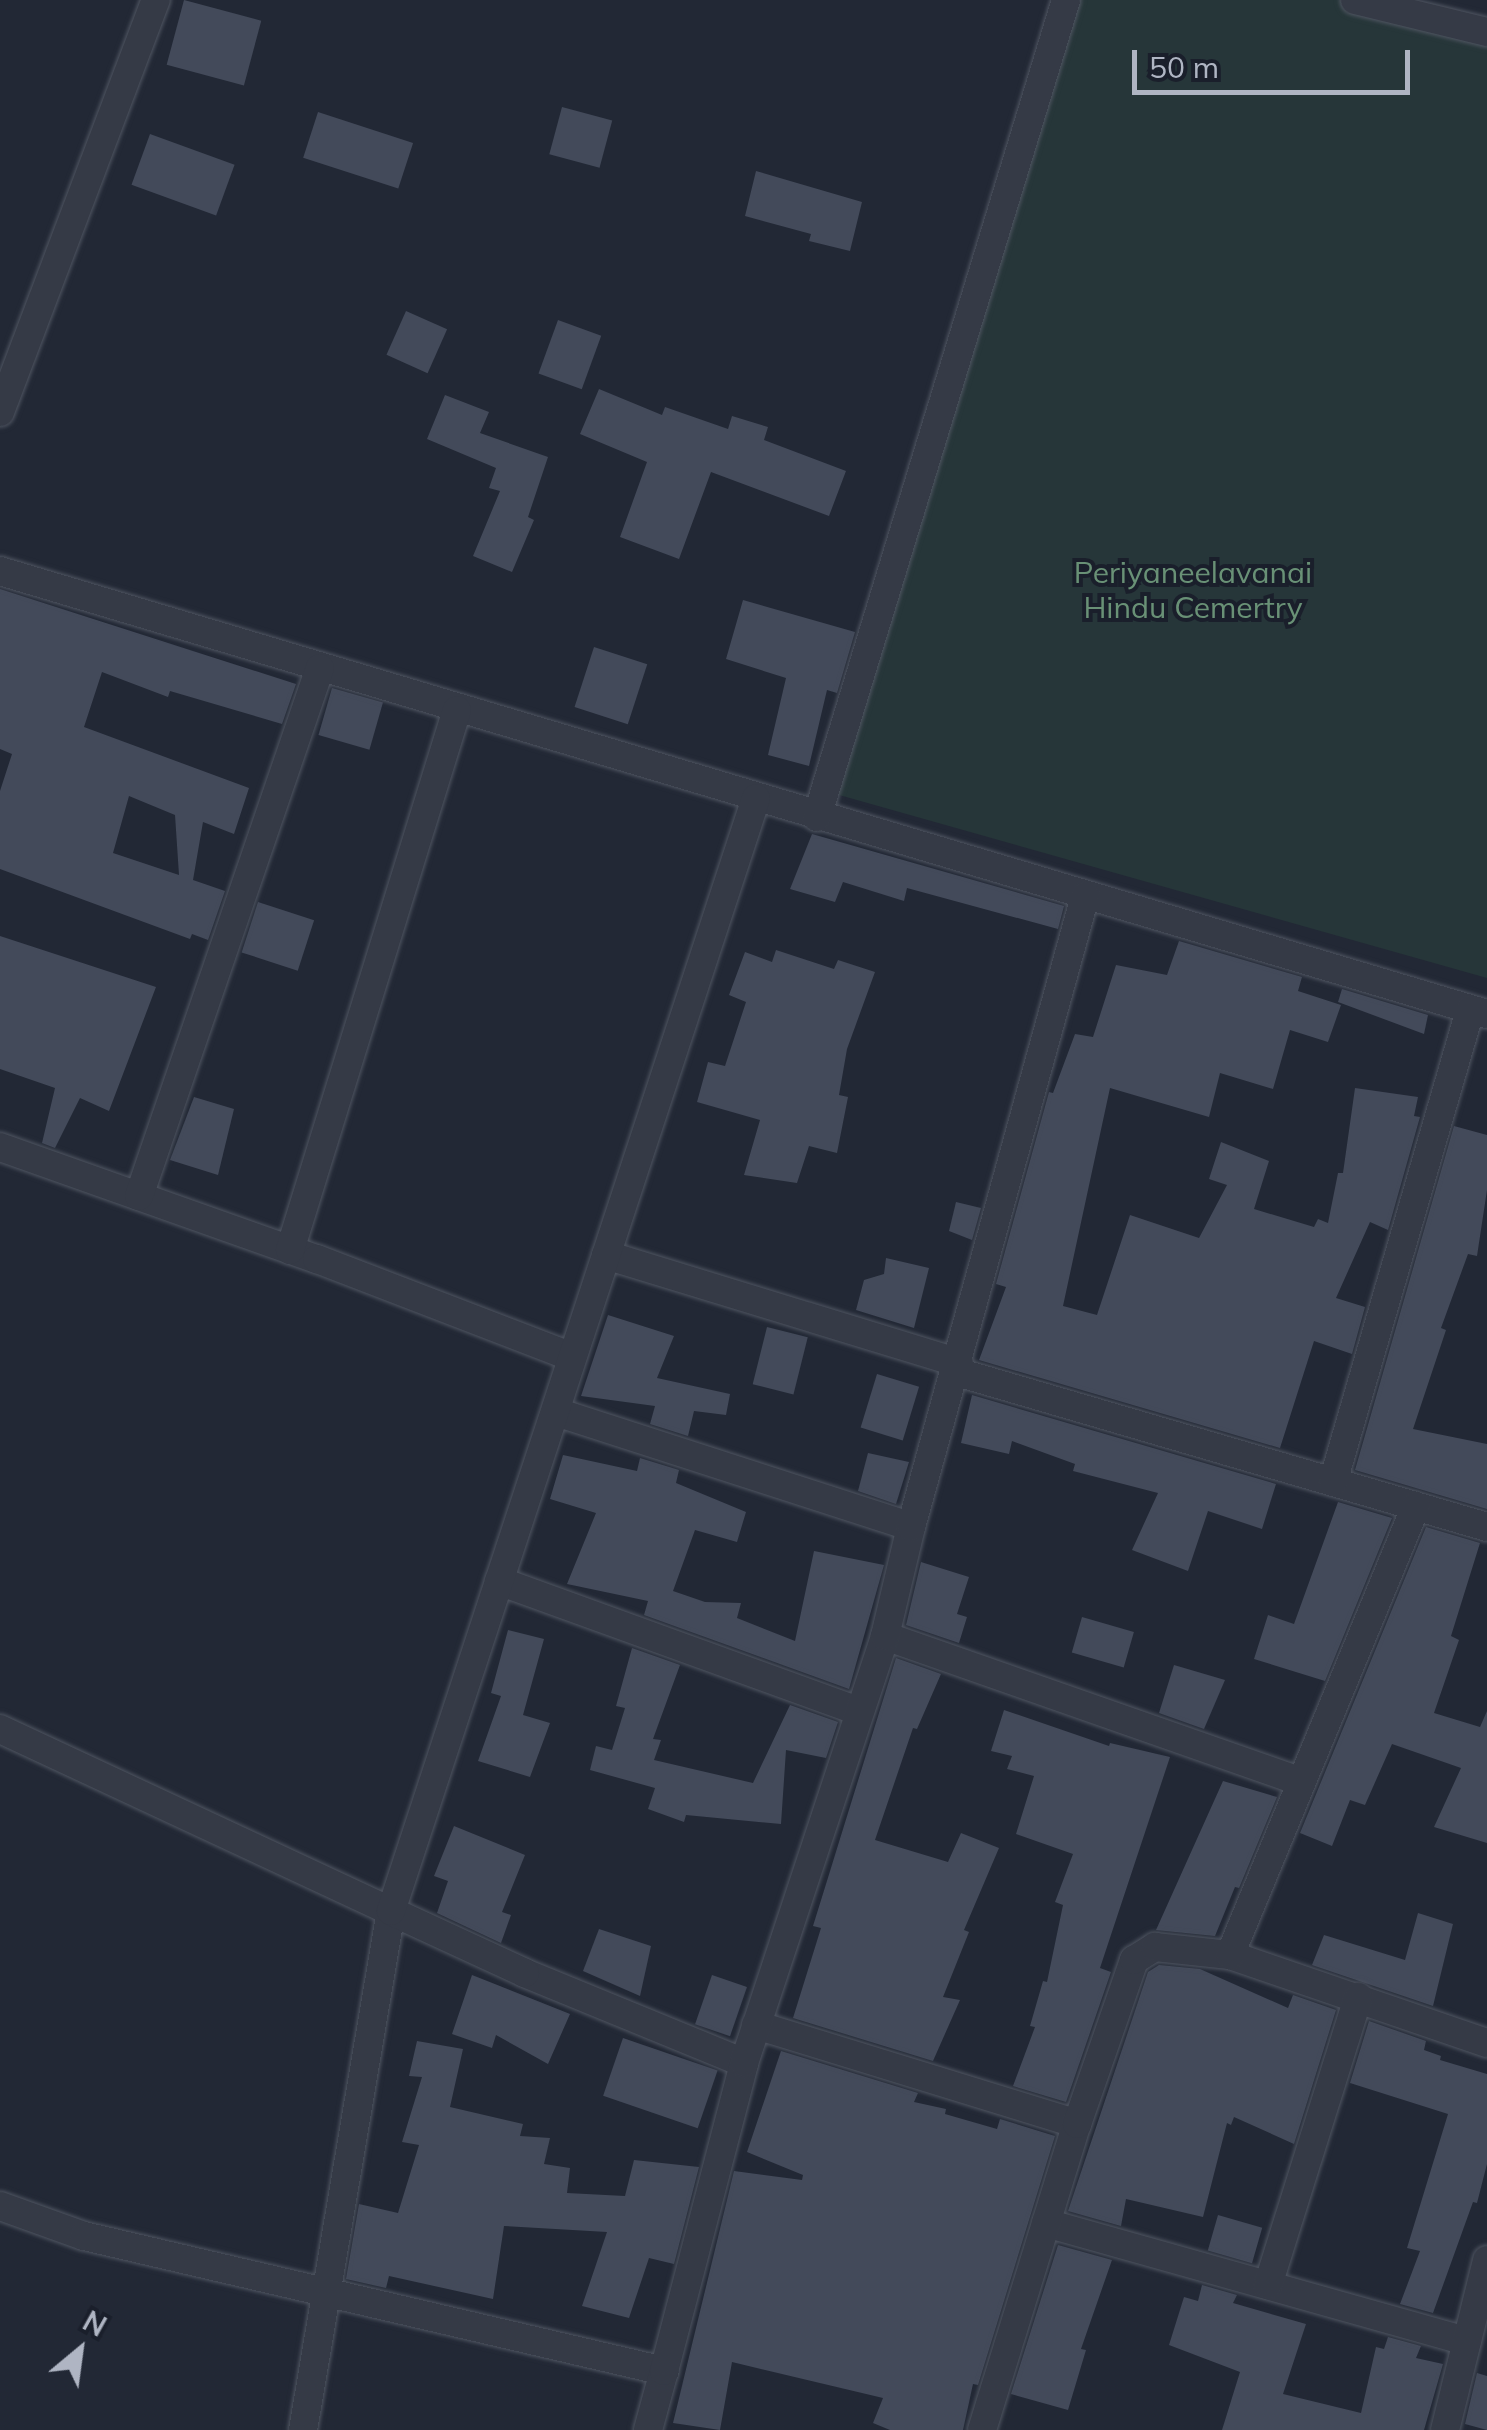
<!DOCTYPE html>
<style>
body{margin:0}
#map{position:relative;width:1487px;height:2430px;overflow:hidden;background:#222835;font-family:Mulish,sans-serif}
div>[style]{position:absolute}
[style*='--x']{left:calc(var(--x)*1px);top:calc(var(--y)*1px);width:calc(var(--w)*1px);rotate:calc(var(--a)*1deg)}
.green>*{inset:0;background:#263639}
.building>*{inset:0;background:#434a5a;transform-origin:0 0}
.roads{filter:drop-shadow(0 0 2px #4f5561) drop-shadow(0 0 2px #4f5561)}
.minor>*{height:28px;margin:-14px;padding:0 14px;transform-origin:14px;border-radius:14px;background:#353a46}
span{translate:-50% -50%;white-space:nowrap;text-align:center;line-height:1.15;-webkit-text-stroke:8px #1a1f2b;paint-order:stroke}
.park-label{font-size:30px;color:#699176}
.north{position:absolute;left:30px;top:2300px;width:100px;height:100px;-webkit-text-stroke:8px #1a1f2b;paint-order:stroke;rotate:29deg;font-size:28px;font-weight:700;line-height:40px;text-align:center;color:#afb5c3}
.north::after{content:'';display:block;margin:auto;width:35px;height:45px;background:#afb5c3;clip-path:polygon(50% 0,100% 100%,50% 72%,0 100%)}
.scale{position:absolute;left:1132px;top:50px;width:278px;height:45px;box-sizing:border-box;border:5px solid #afb5c3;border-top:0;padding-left:12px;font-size:30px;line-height:35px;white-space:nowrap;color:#afb5c3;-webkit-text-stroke:8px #1a1f2b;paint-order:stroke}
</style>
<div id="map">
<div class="green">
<div style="clip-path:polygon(1066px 0,1355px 0,1487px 32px,1487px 978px,825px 791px)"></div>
</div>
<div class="building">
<div style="left:184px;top:0;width:80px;height:67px;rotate:15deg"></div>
<div style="left:562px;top:107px;width:52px;height:49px;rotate:15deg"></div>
<div style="left:318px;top:112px;width:100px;height:48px;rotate:18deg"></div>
<div style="left:150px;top:134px;width:90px;height:54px;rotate:20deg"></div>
<div style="clip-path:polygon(756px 171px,862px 202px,850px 251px,809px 241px,811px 234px,745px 216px)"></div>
<div style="left:406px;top:311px;width:45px;height:48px;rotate:24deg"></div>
<div style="left:558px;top:320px;width:46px;height:57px;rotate:20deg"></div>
<div style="clip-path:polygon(599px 389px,662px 415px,665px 407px,728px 429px,732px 416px,768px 427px,764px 440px,846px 471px,829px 516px,711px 472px,679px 559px,620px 537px,647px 462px,580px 434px)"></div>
<div style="clip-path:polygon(445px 395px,489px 412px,480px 433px,548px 457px,528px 517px,534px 520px,512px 572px,473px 556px,500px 491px,489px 488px,496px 468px,427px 439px)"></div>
<div style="clip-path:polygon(evenodd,0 589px,296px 684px,282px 724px,170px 691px,168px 697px,102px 672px,84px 727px,249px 788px,234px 834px,203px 822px,193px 880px,225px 891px,208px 940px,192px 934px,190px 939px,0 869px,0 791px,12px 754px,0 749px,0 589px,129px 796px,175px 815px,179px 875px,113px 853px,129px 796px)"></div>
<div style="clip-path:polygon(743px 600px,855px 632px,837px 693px,827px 690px,809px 766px,768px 755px,786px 678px,726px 659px)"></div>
<div style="left:594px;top:647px;width:56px;height:63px;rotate:18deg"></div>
<div style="left:332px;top:688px;width:53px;height:49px;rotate:16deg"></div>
<div style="clip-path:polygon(812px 834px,1064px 906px,1058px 929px,907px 888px,904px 901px,843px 882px,835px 902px,790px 889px)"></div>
<div style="left:258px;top:902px;width:59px;height:53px;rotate:18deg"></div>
<div style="clip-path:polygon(0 936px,156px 987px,109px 1111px,80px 1098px,55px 1148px,42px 1143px,55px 1088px,0 1069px)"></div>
<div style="clip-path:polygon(1179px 941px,1302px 977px,1298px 991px,1341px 1005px,1328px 1042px,1290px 1030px,1273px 1089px,1220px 1073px,1209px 1117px,1110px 1088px,1063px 1306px,1097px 1315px,1130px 1215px,1199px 1238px,1227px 1185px,1209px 1179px,1221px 1142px,1269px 1161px,1254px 1209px,1314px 1227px,1318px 1219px,1328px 1223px,1338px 1173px,1343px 1173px,1355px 1088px,1418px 1097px,1414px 1116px,1420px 1117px,1388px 1230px,1370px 1222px,1336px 1298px,1365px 1307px,1352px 1354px,1314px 1341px,1280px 1448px,979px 1360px,1006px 1287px,996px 1284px,1049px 1092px,1053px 1093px,1075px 1034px,1093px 1037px,1116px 965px,1167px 975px)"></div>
<div style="clip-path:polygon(776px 950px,834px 969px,838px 960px,875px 972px,847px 1049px,839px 1095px,848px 1097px,837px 1153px,809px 1146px,797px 1183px,744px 1175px,760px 1120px,697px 1102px,708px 1062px,725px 1066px,746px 1002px,729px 995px,745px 952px,772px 962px)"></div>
<div style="clip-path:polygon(1342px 989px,1428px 1015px,1424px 1034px,1338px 1002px)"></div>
<div style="clip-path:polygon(194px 1097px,234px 1109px,218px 1175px,170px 1160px)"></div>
<div style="clip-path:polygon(1454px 1126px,1487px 1135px,1487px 1190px,1477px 1256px,1468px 1254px,1441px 1328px,1446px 1330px,1413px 1429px,1487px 1444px,1487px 1509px,1355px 1470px)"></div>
<div style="clip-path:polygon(956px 1202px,981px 1208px,972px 1240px,949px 1231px)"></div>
<div style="clip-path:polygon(886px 1258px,929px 1268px,914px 1328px,856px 1310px,864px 1280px,884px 1274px)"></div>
<div style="clip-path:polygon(608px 1315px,674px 1336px,657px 1378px,730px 1394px,726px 1415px,694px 1411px,688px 1436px,650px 1424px,655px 1406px,581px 1396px)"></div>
<div style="left:767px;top:1327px;width:42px;height:59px;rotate:14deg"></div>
<div style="left:877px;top:1374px;width:44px;height:56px;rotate:17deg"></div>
<div style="clip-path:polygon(972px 1395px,1276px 1484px,1262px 1529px,1208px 1511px,1188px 1571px,1132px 1550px,1158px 1493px,1073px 1471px,1075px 1464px,1012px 1441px,1009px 1454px,961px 1443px)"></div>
<div style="clip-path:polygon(868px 1453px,909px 1462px,896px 1504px,858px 1491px)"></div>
<div style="clip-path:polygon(563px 1455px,637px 1471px,640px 1458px,679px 1470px,676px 1483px,746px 1512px,737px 1542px,695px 1530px,673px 1591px,705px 1602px,741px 1603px,737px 1618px,795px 1641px,814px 1551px,884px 1565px,849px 1689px,644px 1615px,648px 1601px,567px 1584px,596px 1513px,550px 1499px)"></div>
<div style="clip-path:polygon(1338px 1502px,1392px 1518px,1325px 1681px,1254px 1659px,1268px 1615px,1294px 1624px)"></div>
<div style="clip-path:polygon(1426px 1527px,1480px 1543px,1451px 1636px,1459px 1640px,1434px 1713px,1480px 1727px,1487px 1711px,1487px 1843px,1434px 1827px,1461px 1768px,1392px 1744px,1365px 1805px,1350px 1800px,1332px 1846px,1300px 1833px)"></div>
<div style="clip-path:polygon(921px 1562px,969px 1577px,957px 1614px,967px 1617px,959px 1643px,906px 1625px)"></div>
<div style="left:1082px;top:1617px;width:54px;height:37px;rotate:16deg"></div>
<div style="clip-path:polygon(508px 1630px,544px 1639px,523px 1715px,550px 1723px,530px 1777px,478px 1761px,501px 1696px,491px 1693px)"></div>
<div style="clip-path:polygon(632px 1648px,680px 1665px,653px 1739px,661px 1740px,654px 1760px,753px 1783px,790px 1705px,838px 1722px,826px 1758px,786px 1750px,781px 1824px,686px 1815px,684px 1822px,648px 1809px,655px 1788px,590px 1770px,596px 1746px,612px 1750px,625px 1708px,616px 1706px)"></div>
<div style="clip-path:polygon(896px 1658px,941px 1674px,917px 1729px,913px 1728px,875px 1840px,948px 1862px,961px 1833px,999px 1848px,964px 1930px,969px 1932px,943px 1997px,960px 2000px,933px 2061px,793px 2018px,821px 1928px,813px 1926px)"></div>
<div style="clip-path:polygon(1174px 1665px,1225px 1680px,1204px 1729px,1159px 1713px)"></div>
<div style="clip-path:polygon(1004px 1710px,1109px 1746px,1110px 1743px,1170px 1757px,1100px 1968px,1111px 1972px,1066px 2102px,1013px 2086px,1035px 2027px,1030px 2026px,1043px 1981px,1047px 1982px,1063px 1905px,1055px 1902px,1073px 1854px,1016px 1834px,1034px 1776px,1007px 1769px,1012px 1756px,991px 1751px)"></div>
<div style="clip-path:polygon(1223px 1781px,1277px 1797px,1239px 1888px,1235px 1887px,1215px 1936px,1156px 1930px)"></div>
<div style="clip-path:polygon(454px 1826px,525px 1855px,502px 1912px,511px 1915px,501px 1943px,437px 1913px,448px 1881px,434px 1876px)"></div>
<div style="clip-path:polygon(1418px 1913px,1453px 1924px,1433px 2006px,1312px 1965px,1324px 1935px,1405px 1960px)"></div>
<div style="clip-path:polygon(599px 1929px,651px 1946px,640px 1996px,583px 1971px)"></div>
<div style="clip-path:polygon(1159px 1965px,1200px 1969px,1288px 2008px,1293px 1995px,1336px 2010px,1294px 2144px,1234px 2117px,1231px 2125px,1227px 2123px,1203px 2217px,1126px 2199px,1121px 2226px,1068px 2211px,1148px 1972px)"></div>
<div style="clip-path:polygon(472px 1975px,570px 2014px,548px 2064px,496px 2035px,492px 2048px,452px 2034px)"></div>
<div style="left:712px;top:1975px;width:37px;height:52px;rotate:19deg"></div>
<div style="clip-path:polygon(1369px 2021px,1426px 2041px,1424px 2050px,1441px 2056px,1440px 2060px,1487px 2074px,1487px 2164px,1477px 2203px,1473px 2202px,1433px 2313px,1400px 2304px,1420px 2251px,1407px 2248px,1448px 2114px,1350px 2083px)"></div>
<div style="left:623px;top:2038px;width:100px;height:61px;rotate:19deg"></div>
<div style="clip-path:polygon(417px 2041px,463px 2049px,450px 2107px,523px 2124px,520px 2136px,550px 2138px,544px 2164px,570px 2168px,567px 2193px,625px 2196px,634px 2160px,699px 2167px,674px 2264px,649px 2258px,629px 2318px,582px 2306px,607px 2232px,504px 2226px,493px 2299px,389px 2276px,386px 2288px,346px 2279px,359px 2204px,398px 2213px,419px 2145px,402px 2142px,422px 2077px,409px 2076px)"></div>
<div style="clip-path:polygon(781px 2051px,918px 2093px,914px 2102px,946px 2109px,945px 2114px,997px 2129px,1000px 2119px,1055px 2136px,978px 2385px,973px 2384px,963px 2430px,890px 2430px,873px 2423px,883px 2398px,732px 2362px,720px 2430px,673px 2423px,734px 2171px,802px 2180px,803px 2175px,747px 2152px)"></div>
<div style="left:1218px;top:2215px;width:46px;height:37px;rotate:16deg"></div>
<div style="clip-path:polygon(1058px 2245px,1112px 2260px,1081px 2349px,1086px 2350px,1068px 2410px,1011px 2394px)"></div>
<div style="clip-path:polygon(1202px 2285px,1237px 2295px,1233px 2303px,1306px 2324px,1283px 2394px,1361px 2413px,1376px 2347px,1384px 2349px,1388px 2337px,1421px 2346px,1416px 2358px,1443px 2364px,1424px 2430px,1222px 2430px,1240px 2372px,1169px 2345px,1184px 2297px,1198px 2301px)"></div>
<div style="clip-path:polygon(1477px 2373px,1487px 2376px,1487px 2430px,1465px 2424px)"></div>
</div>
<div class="roads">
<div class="minor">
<div style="--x:1355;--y:0;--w:136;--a:13.6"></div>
<div style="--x:0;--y:412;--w:441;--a:-69.3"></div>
<div style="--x:0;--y:571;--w:1552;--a:16.59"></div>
<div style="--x:817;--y:817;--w:854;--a:-73.05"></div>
<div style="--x:0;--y:1147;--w:336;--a:19.5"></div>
<div style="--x:317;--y:1259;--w:273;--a:21"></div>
<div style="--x:139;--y:1196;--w:558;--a:-71.08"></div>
<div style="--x:290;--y:1250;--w:565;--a:-72.82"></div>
<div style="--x:606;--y:1255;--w:369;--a:17"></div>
<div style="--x:957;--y:1372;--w:552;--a:16.3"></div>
<div style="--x:556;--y:1412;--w:373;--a:17.9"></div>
<div style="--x:1333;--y:1482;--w:492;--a:-73.8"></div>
<div style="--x:499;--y:1581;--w:383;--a:19.9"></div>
<div style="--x:885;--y:1636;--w:440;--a:19.3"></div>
<div style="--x:0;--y:1729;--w:431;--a:25"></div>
<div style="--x:391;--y:1911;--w:526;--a:99.62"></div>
<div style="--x:1230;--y:1955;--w:272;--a:18.9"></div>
<div style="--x:756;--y:2025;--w:336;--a:17.1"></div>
<div style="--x:744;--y:2063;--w:237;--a:-157.7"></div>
<div style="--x:525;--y:1973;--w:148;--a:-155.2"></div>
<div style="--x:391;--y:1911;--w:1171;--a:-71.84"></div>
<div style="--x:0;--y:2206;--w:89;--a:19.7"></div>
<div style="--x:84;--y:2236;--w:596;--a:13.1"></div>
<div style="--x:664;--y:2371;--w:61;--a:105.2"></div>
<div style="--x:1046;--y:2223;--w:437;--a:15.7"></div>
<div style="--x:1268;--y:2285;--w:302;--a:-72.6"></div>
<div style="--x:664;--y:2371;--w:318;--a:-75.4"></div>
<div style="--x:744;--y:2063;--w:450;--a:-71.7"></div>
<div style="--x:885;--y:1636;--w:112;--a:-76.6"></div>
<div style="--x:911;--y:1527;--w:655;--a:-74.58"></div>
<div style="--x:982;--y:2430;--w:320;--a:-72.8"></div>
<div style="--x:1077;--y:2124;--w:174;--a:-70.8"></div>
<div style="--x:1134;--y:1960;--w:25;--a:-32"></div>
<div style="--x:1155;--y:1947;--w:75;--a:6.1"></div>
<div style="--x:1230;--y:1955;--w:486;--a:-67.5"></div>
<div style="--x:1445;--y:2430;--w:175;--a:-76.1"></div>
</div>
</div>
<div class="park-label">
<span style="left:1193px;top:589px">Periyaneelavanai<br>Hindu Cemertry</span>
</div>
<div class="north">N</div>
<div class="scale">50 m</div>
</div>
